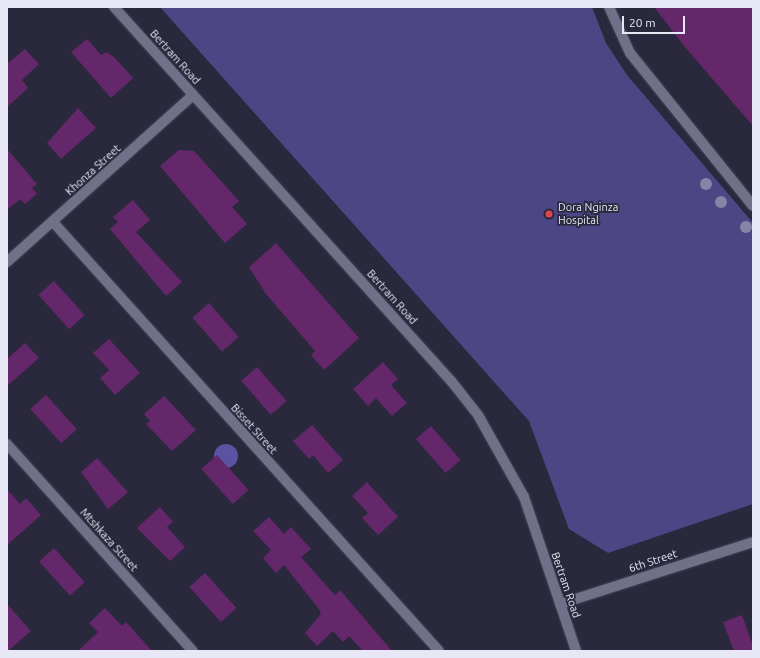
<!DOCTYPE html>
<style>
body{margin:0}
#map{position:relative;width:760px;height:658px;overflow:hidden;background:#29283d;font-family:Ubuntu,sans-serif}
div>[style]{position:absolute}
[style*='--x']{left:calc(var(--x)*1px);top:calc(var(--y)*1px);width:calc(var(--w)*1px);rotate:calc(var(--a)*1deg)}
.green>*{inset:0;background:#4d4684}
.forest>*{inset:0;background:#5c52a2}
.round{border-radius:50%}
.building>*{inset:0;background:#64286a;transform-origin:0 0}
.roads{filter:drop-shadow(0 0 1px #454455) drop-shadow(0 0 1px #454455)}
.lane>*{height:10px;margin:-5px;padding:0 5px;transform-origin:5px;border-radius:5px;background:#717088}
.street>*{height:10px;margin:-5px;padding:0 5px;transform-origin:5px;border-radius:5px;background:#717088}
.secondary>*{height:10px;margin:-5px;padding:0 5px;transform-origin:5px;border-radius:5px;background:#717088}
.trees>*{width:12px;height:12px;margin:-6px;border-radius:50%;background:#8684a7}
.dots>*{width:11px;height:11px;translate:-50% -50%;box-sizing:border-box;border:2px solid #29283d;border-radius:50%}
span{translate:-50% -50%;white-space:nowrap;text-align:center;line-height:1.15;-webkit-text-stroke:3.5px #29283d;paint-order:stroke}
.street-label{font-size:11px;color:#e7e7f5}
.poi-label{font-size:11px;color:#e7e7f5}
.left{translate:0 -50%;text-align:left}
.frame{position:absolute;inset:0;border:8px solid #e7e7f5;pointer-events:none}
.scale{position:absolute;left:622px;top:16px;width:63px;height:18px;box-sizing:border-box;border:2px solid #e7e7f5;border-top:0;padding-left:5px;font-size:12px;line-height:14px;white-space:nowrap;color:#e7e7f5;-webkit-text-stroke:3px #29283d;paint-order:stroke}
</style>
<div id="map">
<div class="green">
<div style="clip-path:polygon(160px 7px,592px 7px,606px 43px,627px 75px,753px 223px,753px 504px,608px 553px,569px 529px,529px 421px)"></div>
</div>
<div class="forest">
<div class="round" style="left:214px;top:444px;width:24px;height:24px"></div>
</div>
<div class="building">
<div style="clip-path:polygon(654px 7px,753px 7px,753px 126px,685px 47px)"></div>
<div style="clip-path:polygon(87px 39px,101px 55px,106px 52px,114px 57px,133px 78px,111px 98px,71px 52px)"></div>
<div style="clip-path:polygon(25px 49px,39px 64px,22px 80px,28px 88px,7px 107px,7px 64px)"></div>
<div style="clip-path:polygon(78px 108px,96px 128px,61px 159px,47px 143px)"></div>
<div style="clip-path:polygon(7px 149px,37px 184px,32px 188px,37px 194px,25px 204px,20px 199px,7px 210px)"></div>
<div style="clip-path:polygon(179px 150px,194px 151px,239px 201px,232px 207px,247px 224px,225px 243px,160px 166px)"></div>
<div style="clip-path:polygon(133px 200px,150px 220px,136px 232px,182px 282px,166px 296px,110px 229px,118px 222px,113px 217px)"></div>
<div style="clip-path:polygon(276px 243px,359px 338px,324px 370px,311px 355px,315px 351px,266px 294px,249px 267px)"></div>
<div style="left:54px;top:281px;width:46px;height:21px;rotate:48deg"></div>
<div style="left:209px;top:303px;width:45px;height:22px;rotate:49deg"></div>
<div style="clip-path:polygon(109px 339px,140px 373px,115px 395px,100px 378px,109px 370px,93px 353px)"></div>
<div style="clip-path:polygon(25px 343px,39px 358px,7px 386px,7px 359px)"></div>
<div style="clip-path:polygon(383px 362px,398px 379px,391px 385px,407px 403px,392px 416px,376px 398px,368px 406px,353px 389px)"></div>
<div style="left:257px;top:367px;width:45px;height:21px;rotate:49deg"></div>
<div style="left:46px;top:395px;width:46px;height:21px;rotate:48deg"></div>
<div style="clip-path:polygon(164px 396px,196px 430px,172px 451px,146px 424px,150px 421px,144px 414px)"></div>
<div style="clip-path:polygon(312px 425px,343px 460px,328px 473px,313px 455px,309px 459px,293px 441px)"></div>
<div style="left:431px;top:426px;width:45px;height:20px;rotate:49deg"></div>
<div style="left:217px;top:455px;width:47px;height:21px;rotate:48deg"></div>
<div style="clip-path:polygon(97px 458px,128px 492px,108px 509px,81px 472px)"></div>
<div style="clip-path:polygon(367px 482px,398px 517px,378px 535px,362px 518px,368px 513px,352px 496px)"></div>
<div style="clip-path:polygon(7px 489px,20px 504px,26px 498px,41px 515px,7px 545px)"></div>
<div style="clip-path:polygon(160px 507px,173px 522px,167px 527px,185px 547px,170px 561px,137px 528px)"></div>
<div style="clip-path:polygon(269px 517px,284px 534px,291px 527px,311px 549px,301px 557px,335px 595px,340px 590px,392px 651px,363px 651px,349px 636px,343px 642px,333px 631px,317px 646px,305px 633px,321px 614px,319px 609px,284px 565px,276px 573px,263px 558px,271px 550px,253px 531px)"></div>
<div style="left:54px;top:548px;width:46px;height:20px;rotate:48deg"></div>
<div style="left:205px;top:573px;width:47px;height:21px;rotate:48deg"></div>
<div style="clip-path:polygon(7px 604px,31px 631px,8px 651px,7px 651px)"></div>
<div style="clip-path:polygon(105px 608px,122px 626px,126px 622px,152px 651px,78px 651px,98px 632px,89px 623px)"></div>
<div style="clip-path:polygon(742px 615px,753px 646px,753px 651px,734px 651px,723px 622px)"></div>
</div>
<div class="roads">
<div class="lane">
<div style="--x:609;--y:7;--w:51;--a:65.5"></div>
<div style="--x:630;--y:53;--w:196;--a:51.2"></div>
</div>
<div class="street">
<div style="--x:53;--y:222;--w:577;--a:48.02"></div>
<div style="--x:7;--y:262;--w:250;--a:-41.9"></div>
<div style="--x:7;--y:444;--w:278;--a:48.1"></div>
<div style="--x:560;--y:604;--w:203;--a:-17.8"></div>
</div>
<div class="secondary">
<div style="--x:114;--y:7;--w:505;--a:47.97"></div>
<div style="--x:452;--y:382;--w:42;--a:51.8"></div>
<div style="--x:478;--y:415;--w:94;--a:60.7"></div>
<div style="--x:524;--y:497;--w:163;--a:71.3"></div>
</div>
</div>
<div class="trees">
<div style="left:706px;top:184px"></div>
<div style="left:721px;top:202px"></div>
<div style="left:746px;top:227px"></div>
</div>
<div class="dots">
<div style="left:549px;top:214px;background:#e0444e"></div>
</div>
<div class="street-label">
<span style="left:175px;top:57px;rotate:48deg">Bertram Road</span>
<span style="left:93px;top:170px;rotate:-42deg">Khonza Street</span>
<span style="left:392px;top:297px;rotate:48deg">Bertram Road</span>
<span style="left:254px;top:429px;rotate:48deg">Bisset Street</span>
<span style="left:109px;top:540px;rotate:48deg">Mtshkaza Street</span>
<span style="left:653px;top:561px;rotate:-18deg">6th Street</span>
<span style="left:566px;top:585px;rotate:71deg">Bertram Road</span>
</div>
<div class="poi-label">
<span class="left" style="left:558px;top:214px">Dora Nginza<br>Hospital</span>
</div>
<div class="frame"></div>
<div class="scale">20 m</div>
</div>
